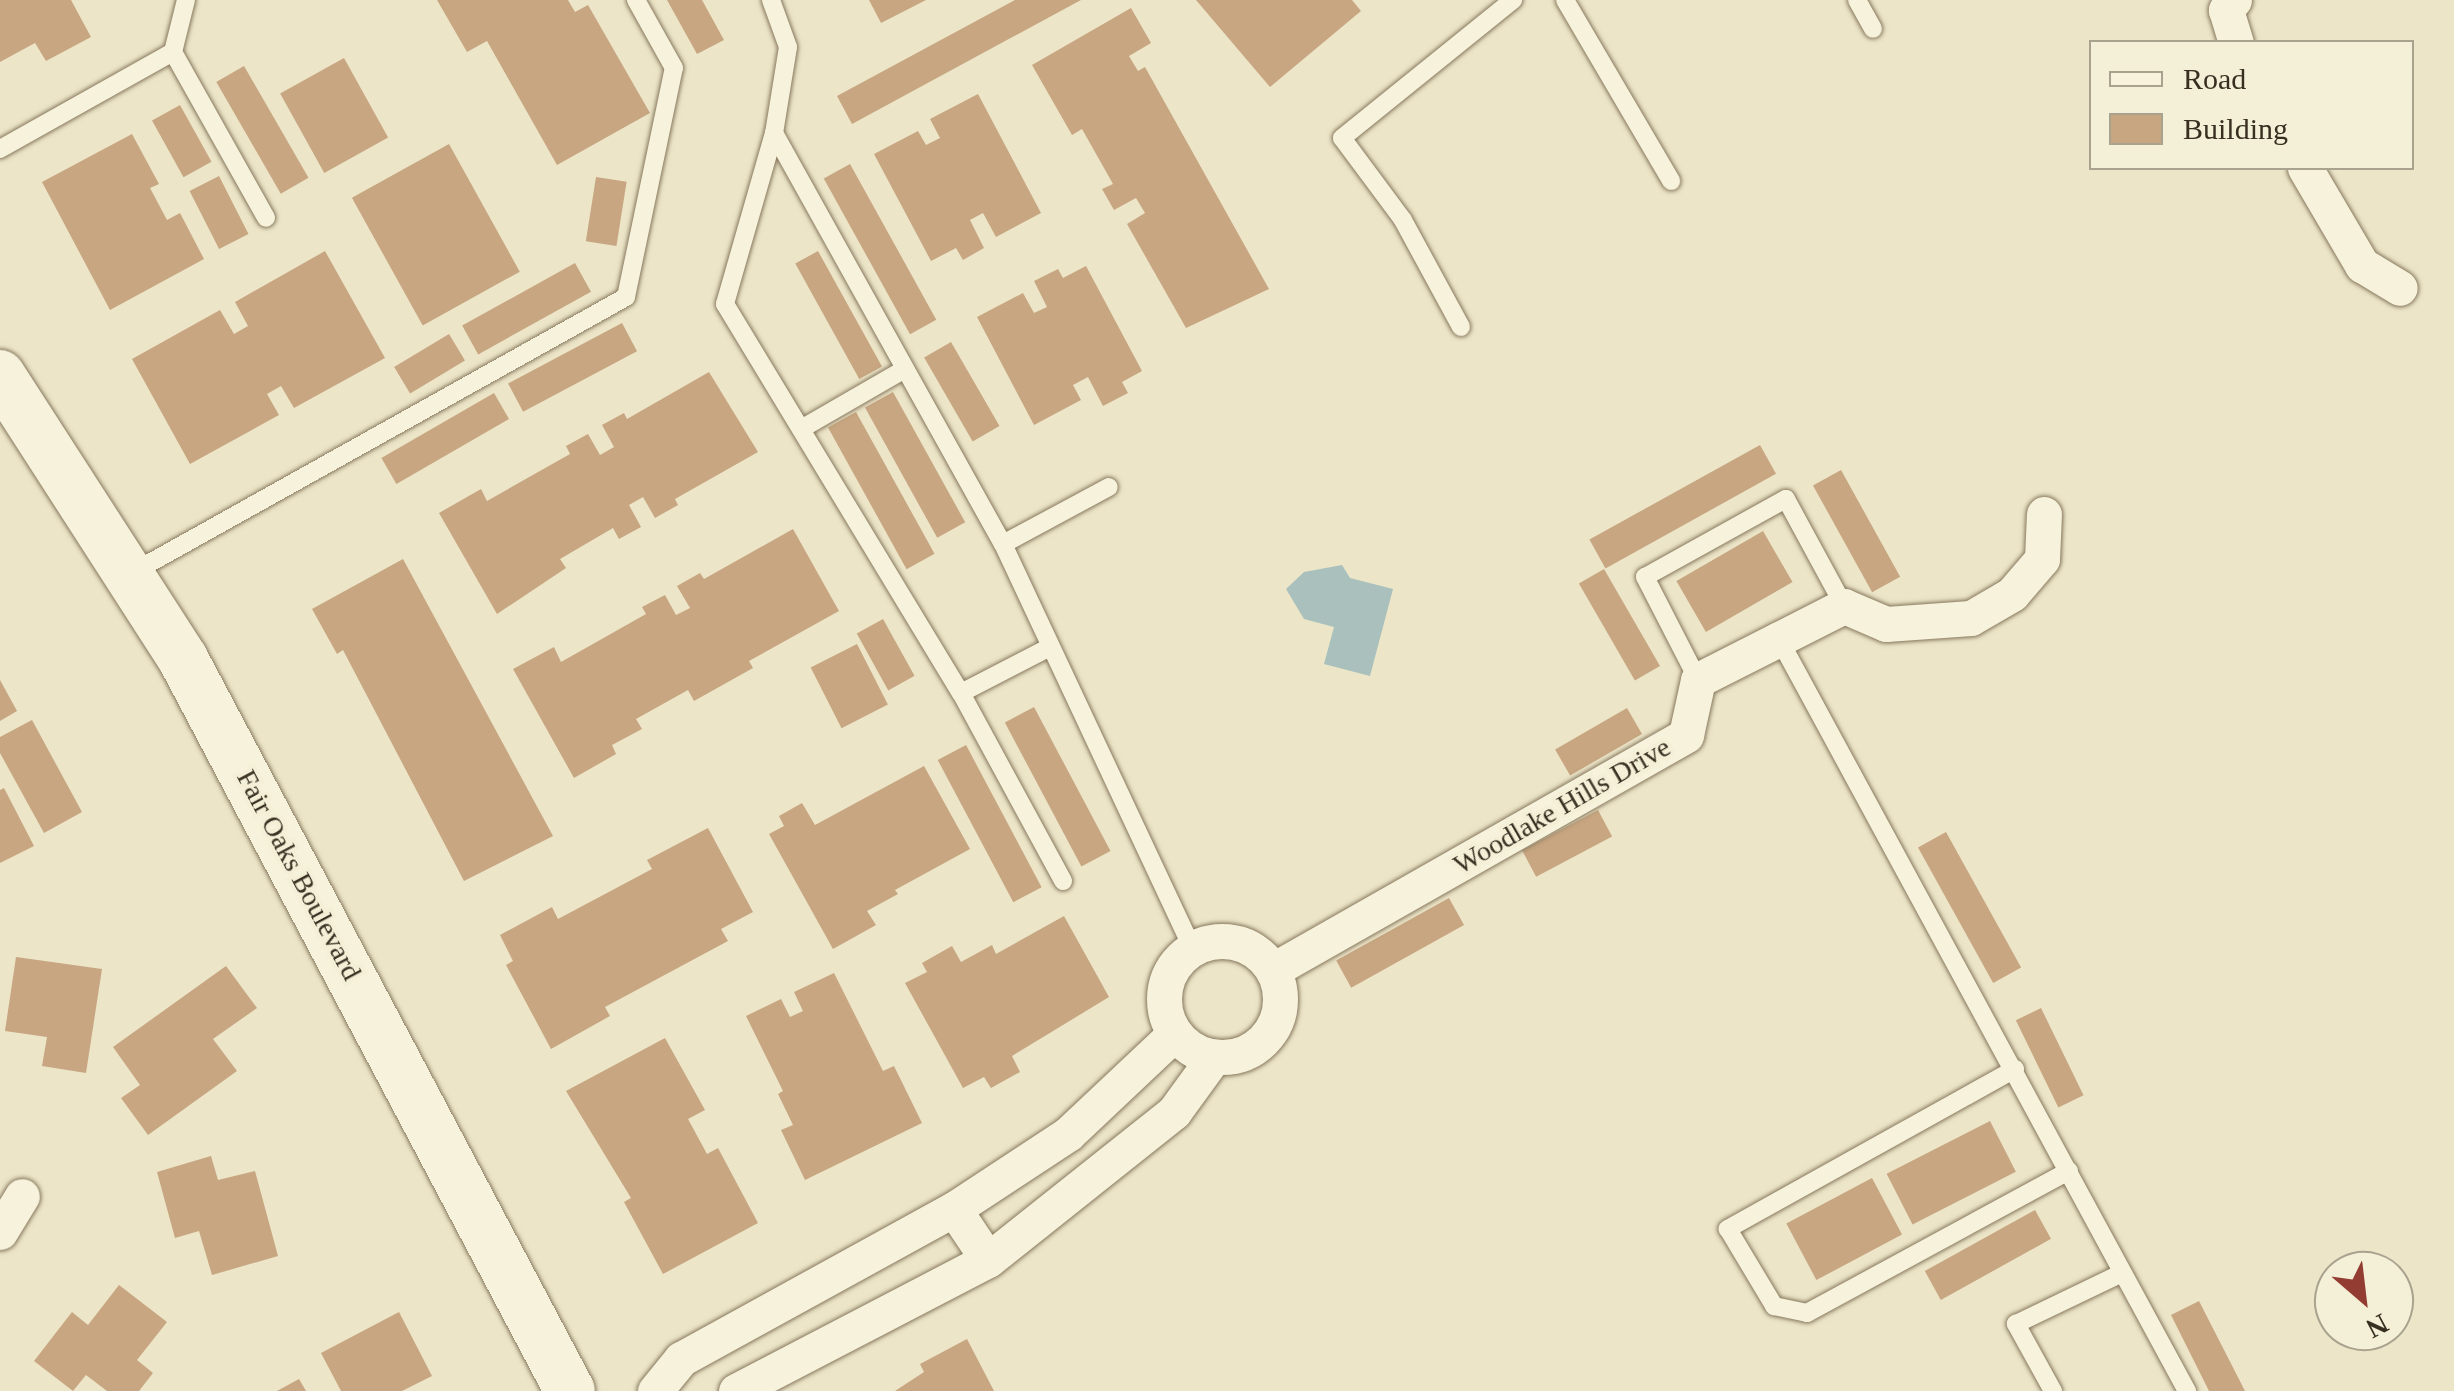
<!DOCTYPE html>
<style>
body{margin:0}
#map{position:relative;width:2454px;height:1391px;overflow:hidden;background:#ece5c8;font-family:"Times New Roman",serif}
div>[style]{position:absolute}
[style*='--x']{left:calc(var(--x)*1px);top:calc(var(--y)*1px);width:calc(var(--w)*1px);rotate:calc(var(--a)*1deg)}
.water>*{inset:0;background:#a9c0bc}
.building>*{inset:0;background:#c7a681;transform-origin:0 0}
.roads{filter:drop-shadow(0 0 2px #87785e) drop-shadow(0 0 2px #87785e)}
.lane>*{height:18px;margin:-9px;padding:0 9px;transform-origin:9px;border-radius:9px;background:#f7f2db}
.street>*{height:35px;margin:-17.5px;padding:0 17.5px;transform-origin:17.5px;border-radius:17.5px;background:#f7f2db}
.street>.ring{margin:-17.5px;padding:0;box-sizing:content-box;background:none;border:35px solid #f7f2db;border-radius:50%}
.secondary>*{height:50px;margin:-25px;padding:0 25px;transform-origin:25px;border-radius:25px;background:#f7f2db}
span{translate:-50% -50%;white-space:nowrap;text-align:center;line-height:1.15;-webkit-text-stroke:8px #f4efd7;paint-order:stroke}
.street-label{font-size:28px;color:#382f21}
.legend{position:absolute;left:2089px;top:40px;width:325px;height:130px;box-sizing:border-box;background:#f4efd7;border:2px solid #a9a28e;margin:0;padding:12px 18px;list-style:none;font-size:30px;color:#382f21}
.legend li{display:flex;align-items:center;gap:20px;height:50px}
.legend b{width:50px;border:2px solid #a9a28e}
.north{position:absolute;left:2314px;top:1251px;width:100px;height:100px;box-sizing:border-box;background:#f4efd7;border:2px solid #a9a28e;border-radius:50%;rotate:152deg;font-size:28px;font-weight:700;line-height:40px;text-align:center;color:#382f21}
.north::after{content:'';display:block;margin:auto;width:35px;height:45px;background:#923c32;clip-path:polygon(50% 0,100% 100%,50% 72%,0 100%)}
</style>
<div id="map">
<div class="water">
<div style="clip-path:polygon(1342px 565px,1350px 578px,1393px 589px,1370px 676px,1324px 664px,1334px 627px,1304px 619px,1286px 589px,1304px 572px)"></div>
</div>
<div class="building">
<div style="clip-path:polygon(0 0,71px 0,91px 37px,46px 61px,35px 43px,0 62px)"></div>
<div style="clip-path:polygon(437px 0,568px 0,575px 12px,588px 5px,650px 113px,557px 165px,487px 41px,467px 52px)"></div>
<div style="clip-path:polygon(667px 0,702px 0,724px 40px,697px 54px)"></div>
<div style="clip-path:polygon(869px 0,926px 0,881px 23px)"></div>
<div style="clip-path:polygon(1015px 0,1081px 0,852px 124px,837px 96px)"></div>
<div style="clip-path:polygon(1196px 0,1352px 0,1361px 11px,1270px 87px)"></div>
<div style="clip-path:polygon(1131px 8px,1151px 43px,1129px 56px,1138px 71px,1145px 67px,1269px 289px,1186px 328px,1127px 224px,1145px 213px,1136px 198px,1114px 210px,1102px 189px,1113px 184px,1082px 129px,1072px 135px,1032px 65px)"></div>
<div style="left:344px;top:58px;width:91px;height:73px;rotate:61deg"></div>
<div style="left:244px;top:66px;width:129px;height:32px;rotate:60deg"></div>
<div style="clip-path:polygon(978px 94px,1041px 213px,996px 237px,983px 213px,970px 220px,984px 248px,963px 260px,956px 248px,931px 261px,874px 154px,918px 131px,926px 145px,940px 138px,930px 119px)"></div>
<div style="left:180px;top:105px;width:65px;height:32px;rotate:61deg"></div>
<div style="clip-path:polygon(132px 134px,159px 184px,150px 188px,167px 220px,180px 213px,204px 259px,110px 310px,42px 182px)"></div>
<div style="left:449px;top:144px;width:146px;height:111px;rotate:61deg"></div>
<div style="left:850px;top:164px;width:178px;height:30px;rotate:61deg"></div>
<div style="left:219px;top:176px;width:65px;height:33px;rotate:63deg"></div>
<div style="left:596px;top:177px;width:31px;height:65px;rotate:9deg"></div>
<div style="clip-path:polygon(325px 251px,385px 358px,294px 408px,281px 386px,267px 394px,279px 415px,190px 464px,132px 359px,220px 310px,234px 334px,248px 326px,235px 302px)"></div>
<div style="left:818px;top:251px;width:132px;height:26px;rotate:61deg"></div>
<div style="left:575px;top:263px;width:33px;height:129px;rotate:61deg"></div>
<div style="clip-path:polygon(1086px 266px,1142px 371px,1122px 382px,1128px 393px,1103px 406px,1088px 377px,1073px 385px,1081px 400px,1034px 425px,977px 317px,1023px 293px,1034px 313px,1047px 307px,1034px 281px,1058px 269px,1063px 278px)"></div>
<div style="left:622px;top:323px;width:32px;height:129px;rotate:62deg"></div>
<div style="left:449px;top:334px;width:31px;height:64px;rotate:59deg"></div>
<div style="left:951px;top:342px;width:97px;height:31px;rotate:60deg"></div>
<div style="clip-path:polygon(709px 372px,758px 452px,675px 499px,678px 505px,655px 518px,643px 497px,629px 505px,641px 527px,619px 539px,613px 528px,560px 559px,566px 568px,497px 614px,439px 513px,481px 489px,487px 501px,570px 454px,566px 446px,588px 434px,600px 455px,614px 447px,602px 425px,624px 413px,627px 419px)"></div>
<div style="left:893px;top:392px;width:149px;height:32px;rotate:61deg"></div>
<div style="left:494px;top:393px;width:30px;height:130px;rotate:60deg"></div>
<div style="left:856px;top:412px;width:162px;height:32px;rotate:61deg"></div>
<div style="left:1760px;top:445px;width:33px;height:195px;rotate:61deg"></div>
<div style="left:1841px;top:470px;width:122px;height:32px;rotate:61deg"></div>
<div style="clip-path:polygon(793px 529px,839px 611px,749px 661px,753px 668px,694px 701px,688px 690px,636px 719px,642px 729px,612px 745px,616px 754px,574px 778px,513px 669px,554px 647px,561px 662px,646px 614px,642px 607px,665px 595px,676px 615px,690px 608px,677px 586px,700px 573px,704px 579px)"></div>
<div style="left:1763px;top:531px;width:59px;height:100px;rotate:60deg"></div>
<div style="clip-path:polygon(403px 559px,553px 836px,464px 881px,343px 650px,337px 654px,312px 609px)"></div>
<div style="left:1604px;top:569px;width:112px;height:29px;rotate:60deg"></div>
<div style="left:883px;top:619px;width:65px;height:30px;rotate:61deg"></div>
<div style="left:857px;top:644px;width:68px;height:52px;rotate:63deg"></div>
<div style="clip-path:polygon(0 680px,17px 711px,0 721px)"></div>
<div style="left:1034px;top:707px;width:163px;height:33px;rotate:62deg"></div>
<div style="left:1627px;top:708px;width:30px;height:83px;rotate:60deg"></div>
<div style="clip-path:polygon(32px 720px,82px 812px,44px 833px,0 753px,0 737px)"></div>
<div style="left:966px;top:745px;width:161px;height:32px;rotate:62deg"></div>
<div style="clip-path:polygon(924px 766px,970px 849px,895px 890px,898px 894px,867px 911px,876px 925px,833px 949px,769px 834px,784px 826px,779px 816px,802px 803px,815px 825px)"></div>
<div style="clip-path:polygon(4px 788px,34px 846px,0 863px,0 790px)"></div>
<div style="left:1598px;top:810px;width:30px;height:86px;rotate:62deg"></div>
<div style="clip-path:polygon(708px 828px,753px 912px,721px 929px,728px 941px,605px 1007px,610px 1016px,551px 1049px,506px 965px,513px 961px,500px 935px,552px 907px,558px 919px,652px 869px,647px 860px)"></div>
<div style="left:1946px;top:832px;width:155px;height:32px;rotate:61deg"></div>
<div style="left:1449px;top:898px;width:31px;height:129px;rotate:61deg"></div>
<div style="clip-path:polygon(1064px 916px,1109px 997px,1012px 1056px,1020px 1072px,991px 1088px,984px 1077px,963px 1088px,905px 983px,927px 972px,922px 963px,952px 946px,961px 962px,992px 945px,996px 954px)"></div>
<div style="clip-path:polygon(16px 957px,102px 969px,86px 1073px,42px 1066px,47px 1037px,5px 1031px)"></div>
<div style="clip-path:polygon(226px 966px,257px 1008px,213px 1039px,237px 1071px,148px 1135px,121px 1098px,140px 1085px,113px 1047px)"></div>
<div style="clip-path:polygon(834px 973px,883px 1071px,894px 1066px,922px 1123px,805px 1180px,781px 1130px,793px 1125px,778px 1094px,783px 1091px,746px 1016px,781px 999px,790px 1017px,803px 1011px,794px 992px)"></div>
<div style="left:2041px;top:1008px;width:97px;height:28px;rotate:64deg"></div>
<div style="clip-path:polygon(665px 1038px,705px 1110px,688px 1119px,707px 1154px,718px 1148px,758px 1223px,663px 1274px,624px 1202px,631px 1198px,566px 1091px)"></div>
<div style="left:1990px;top:1121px;width:57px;height:116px;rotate:63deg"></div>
<div style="clip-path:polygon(211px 1156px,218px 1180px,255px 1171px,278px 1256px,212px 1275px,199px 1231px,175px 1238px,157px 1172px)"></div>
<div style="left:1872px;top:1178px;width:64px;height:97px;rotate:62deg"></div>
<div style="left:2035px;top:1210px;width:33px;height:126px;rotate:61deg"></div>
<div style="clip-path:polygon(119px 1285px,167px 1322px,137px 1360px,153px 1373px,139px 1391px,107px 1391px,86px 1375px,73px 1391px,34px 1361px,72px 1312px,88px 1325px)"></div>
<div style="clip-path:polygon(2199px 1301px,2245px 1391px,2209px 1391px,2171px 1315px)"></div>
<div style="clip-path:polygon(399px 1312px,432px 1376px,402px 1391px,341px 1391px,321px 1353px)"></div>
<div style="clip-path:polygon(967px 1339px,994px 1391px,895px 1391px,924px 1372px,920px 1364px)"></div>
<div style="clip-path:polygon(299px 1379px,306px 1391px,277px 1391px)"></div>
</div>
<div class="roads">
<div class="lane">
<div style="--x:771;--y:0;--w:50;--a:70.1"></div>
<div style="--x:788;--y:47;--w:87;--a:99.2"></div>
<div style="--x:774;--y:133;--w:470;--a:60.9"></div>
<div style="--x:1003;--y:544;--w:446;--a:64.9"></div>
<div style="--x:1565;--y:0;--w:210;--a:59.6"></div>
<div style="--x:1857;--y:0;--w:33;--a:61"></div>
<div style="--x:173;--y:52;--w:190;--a:60.7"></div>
<div style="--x:774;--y:133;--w:178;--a:106"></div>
<div style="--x:725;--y:304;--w:455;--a:58.8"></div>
<div style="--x:961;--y:693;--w:214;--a:61.5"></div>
<div style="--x:0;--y:149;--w:198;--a:-29.3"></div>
<div style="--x:173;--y:52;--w:54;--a:-76"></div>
<div style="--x:1461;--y:327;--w:122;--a:-118.5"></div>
<div style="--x:1403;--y:220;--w:102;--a:-126.6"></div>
<div style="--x:1342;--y:138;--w:220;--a:-38.9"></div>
<div style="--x:801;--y:429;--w:120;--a:-30"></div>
<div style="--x:1003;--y:544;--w:120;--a:-28.3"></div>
<div style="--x:130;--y:574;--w:568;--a:-29.18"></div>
<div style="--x:626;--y:297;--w:234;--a:-78.2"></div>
<div style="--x:674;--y:68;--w:78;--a:-119.2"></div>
<div style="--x:1779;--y:639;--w:856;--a:61.52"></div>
<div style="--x:1698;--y:680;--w:116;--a:-117.2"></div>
<div style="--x:1645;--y:577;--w:161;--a:-29"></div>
<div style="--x:1786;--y:499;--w:122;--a:61.5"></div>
<div style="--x:961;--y:693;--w:98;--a:-27.3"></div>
<div style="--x:2015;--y:1069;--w:329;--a:150.9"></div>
<div style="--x:1728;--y:1229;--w:90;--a:59.1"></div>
<div style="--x:1774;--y:1306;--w:34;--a:12"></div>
<div style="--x:1807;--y:1313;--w:298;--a:-28.5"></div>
<div style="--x:2053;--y:1391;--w:77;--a:-118.9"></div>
<div style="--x:2016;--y:1324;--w:118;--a:-25.7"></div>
</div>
<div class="street">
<div style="--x:2234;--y:0;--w:13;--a:129"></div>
<div style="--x:2226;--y:10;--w:34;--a:73"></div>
<div style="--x:2305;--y:168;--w:113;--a:59.6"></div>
<div style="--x:2362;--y:265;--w:44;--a:31.2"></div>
<div class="ring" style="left:1164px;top:941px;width:81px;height:81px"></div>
<div style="--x:1273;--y:970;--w:475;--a:-29.6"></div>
<div style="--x:1686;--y:735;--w:56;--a:-77.7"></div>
<div style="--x:1698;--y:680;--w:91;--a:-26.8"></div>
<div style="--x:1779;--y:639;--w:73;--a:-26.9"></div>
<div style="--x:1844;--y:606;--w:46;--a:23.2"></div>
<div style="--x:1886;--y:624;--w:85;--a:-4"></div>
<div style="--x:1971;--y:618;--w:48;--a:-30.3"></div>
<div style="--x:2012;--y:594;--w:46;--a:-49.4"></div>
<div style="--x:2042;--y:559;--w:45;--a:-87.5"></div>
<div style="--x:954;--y:1209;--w:61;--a:56.3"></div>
<div style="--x:0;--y:1232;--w:42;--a:-58.6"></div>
<div style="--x:655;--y:1391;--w:41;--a:-50.9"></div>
<div style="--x:681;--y:1359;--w:311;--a:-28.8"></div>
<div style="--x:954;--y:1209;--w:136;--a:-33.3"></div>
<div style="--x:1068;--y:1134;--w:146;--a:-43.3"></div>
<div style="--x:736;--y:1391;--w:284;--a:-27.5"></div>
<div style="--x:988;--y:1260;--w:238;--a:-38.5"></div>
<div style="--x:1174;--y:1112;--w:68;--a:-54"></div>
</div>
<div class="secondary">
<div style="--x:0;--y:375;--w:338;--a:57.2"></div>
<div style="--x:183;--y:659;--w:828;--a:62.14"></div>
</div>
</div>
<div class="street-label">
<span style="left:1562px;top:806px;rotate:-30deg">Woodlake Hills Drive</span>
<span style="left:299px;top:875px;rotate:62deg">Fair Oaks Boulevard</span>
</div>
<ul class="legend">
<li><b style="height:12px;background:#f7f2db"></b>Road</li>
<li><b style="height:28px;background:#c7a681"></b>Building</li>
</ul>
<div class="north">N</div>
</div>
